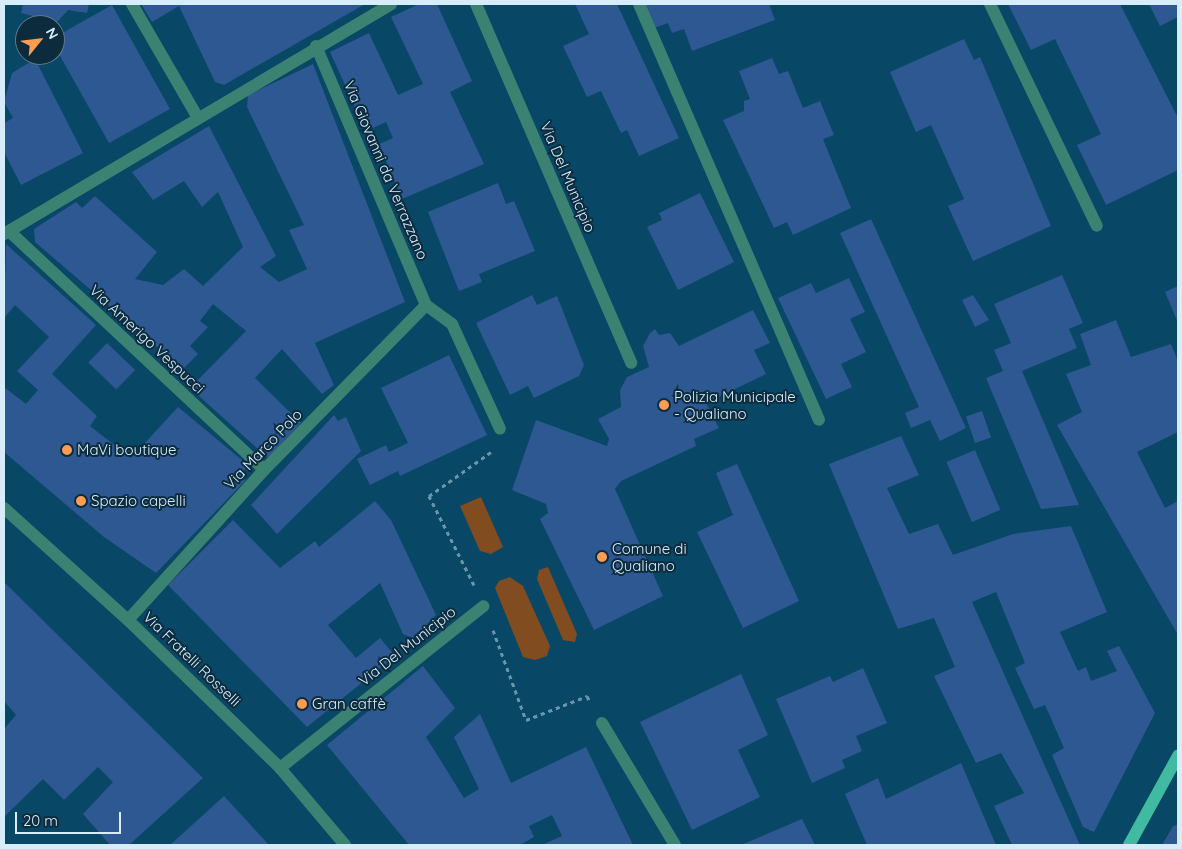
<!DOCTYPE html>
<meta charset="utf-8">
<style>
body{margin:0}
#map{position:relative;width:1182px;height:849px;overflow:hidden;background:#084765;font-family:Quicksand,sans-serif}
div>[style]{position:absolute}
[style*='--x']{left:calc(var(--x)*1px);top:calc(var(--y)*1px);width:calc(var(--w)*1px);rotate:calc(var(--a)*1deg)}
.green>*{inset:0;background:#814c20}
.building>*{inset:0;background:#2d5892;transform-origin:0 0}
.path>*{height:3px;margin-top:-1.5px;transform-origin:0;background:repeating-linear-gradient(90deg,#6a95ac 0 4px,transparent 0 8px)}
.minor>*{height:12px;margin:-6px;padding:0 6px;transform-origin:6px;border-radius:6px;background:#3c8273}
.major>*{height:12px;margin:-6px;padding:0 6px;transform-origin:6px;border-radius:6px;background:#40bba2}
.dots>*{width:14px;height:14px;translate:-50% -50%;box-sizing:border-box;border:2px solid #0c2b3d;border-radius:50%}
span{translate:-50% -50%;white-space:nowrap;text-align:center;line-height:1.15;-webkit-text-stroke:4px #0c2b3d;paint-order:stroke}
.street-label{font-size:15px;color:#d8edfb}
.poi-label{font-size:15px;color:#d8edfb}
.left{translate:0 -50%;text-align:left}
.frame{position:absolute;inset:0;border:5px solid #d8edfb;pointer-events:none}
.north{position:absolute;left:15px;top:15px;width:50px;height:50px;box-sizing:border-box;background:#0c2b3d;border:1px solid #5e7989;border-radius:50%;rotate:61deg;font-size:14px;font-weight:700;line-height:20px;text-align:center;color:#d8edfb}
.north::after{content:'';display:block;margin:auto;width:18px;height:22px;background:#fc9d53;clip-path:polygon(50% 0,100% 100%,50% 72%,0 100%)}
.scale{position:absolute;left:15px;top:812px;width:106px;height:22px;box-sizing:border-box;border:2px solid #d8edfb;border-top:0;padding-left:6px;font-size:15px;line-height:18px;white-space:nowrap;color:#d8edfb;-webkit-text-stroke:4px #0c2b3d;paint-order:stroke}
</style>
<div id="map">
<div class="green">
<div style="clip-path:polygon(481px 497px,503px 547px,491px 554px,480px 551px,460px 506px)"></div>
<div style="clip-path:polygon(548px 567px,577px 634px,575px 642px,563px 640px,537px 579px,539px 570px)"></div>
<div style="clip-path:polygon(510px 577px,523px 586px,550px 646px,547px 656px,535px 660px,523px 657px,495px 588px,499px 581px)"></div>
</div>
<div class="building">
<div style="clip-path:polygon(23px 4px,89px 4px,87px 13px,68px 10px,57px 22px,21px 13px)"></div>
<div style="clip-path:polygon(141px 4px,365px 4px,224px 85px,215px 82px,179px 6px,152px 22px)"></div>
<div style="clip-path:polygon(419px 4px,437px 4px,472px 81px,450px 92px,484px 164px,402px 199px,379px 144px,393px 138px,386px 122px,373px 128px,361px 120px,330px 52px,369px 33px,398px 95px,423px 84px,391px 17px)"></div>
<div style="clip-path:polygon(575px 4px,617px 4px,679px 138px,639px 156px,627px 130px,621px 133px,601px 91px,587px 97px,563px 46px,589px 34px)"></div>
<div style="clip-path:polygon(645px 4px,769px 4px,775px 20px,692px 51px,684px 29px,672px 33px,668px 23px,654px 28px)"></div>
<div style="clip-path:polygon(1008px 4px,1120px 4px,1178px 118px,1178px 170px,1106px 205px,1077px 145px,1101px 134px,1055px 39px,1031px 50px)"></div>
<div style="clip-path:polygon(1149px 4px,1178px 4px,1178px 17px,1160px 26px)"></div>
<div style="clip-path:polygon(112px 5px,170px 109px,109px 143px,55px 47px,55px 37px)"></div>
<div style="clip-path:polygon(964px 39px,974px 60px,980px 57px,1051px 226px,973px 261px,948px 206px,964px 199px,931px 125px,916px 132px,890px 72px)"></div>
<div style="clip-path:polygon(772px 58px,779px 74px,788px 71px,803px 108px,820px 101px,834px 135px,823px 139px,851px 208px,793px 235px,787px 222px,774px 228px,723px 120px,744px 111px,744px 101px,750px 99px,739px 71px)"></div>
<div style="clip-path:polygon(35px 59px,83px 153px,21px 185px,4px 152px,4px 123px,13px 118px,4px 102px,12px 73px)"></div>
<div style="clip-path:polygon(313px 64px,405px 302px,315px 343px,334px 385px,322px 394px,282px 349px,255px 378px,301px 423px,268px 458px,190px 388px,246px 331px,213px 304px,200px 321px,208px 327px,190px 346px,198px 354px,183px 369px,35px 242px,34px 229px,76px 202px,82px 208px,95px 196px,157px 252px,135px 279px,163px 285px,184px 269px,203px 286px,243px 247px,218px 192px,202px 207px,184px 181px,153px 200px,132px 172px,209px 126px,276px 256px,260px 267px,279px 282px,307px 269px,289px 230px,304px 225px,247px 107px,248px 95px)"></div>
<div style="clip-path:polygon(498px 183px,506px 204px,514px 201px,535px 251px,479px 274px,482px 282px,459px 291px,428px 212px)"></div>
<div style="clip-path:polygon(700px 193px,734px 262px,678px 290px,647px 227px,662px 220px,659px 213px)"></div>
<div style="clip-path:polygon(871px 219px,966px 428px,940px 441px,930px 420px,911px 428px,905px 413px,919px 407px,840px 233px)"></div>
<div style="clip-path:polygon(6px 244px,96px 325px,52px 374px,97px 416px,90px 426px,131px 458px,178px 407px,248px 465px,241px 475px,246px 480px,156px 573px,104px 537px,4px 452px,4px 387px,26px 404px,38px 390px,17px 371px,49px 337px,15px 305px,4px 318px)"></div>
<div style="clip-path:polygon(1062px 275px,1083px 323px,1069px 329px,1077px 348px,1022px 371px,1079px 505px,1041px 509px,986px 378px,1003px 371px,994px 350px,1011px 343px,994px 304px)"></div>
<div style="clip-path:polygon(849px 278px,865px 312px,850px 319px,866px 352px,841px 364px,852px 387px,826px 399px,778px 298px,811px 283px,816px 293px)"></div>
<div style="clip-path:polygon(1178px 286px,1178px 323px,1165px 292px)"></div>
<div style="clip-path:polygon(532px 295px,537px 305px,557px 296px,584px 365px,579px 376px,534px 398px,528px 386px,510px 395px,476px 323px)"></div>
<div style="clip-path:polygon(973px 295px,989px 320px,975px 327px,962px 300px)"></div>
<div style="clip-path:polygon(753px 310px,770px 343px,754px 350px,766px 374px,706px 403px,719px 428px,694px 439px,696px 446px,621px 481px,615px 489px,663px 596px,594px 630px,540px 519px,548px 513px,546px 504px,512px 490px,536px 420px,607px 446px,609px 439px,598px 419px,621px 407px,620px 390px,627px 377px,649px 367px,643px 346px,650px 333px,655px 329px,659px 335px,670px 333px,679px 346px)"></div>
<div style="clip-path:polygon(1116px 320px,1131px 357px,1171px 344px,1178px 361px,1178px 432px,1137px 452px,1165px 508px,1178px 501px,1178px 635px,1057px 425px,1082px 412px,1066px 374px,1091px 365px,1080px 334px)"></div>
<div style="left:107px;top:343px;width:39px;height:27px;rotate:44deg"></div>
<div style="clip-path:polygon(449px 355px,487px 435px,400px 476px,398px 471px,370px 485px,357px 459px,386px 445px,389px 452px,408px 443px,381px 388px)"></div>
<div style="left:982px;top:411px;width:28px;height:17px;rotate:71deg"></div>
<div style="clip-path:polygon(334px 415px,338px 421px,346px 417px,361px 451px,277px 534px,251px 505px)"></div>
<div style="clip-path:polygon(901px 436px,919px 475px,887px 488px,909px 534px,938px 524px,953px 555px,1013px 534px,1071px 526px,1107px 612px,1060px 632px,1078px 671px,1086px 667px,1091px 681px,1117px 671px,1107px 651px,1119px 646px,1155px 713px,1094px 832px,1083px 827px,1052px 755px,1064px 748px,1045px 705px,1034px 709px,1015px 668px,1025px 663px,996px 592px,972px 602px,1080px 845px,1012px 845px,994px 806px,1024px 793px,1001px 753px,976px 763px,934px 676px,955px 667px,934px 618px,898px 629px,829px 464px)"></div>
<div style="left:975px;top:450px;width:65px;height:31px;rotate:67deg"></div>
<div style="clip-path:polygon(737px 464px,799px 601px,743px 628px,697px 532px,733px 515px,716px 473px)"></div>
<div style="clip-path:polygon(375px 501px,391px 520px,436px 615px,413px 638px,403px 634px,380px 583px,328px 625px,356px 658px,380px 638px,395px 656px,307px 727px,168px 585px,233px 520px,280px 568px,315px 541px,319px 547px)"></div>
<div style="clip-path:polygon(4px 582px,203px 778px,129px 845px,110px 845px,83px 814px,113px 782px,98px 767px,64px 800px,43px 779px,4px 817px,4px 729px,16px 715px,4px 701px)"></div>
<div style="clip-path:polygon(423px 666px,455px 708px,426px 737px,464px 798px,479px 789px,454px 737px,480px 714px,511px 783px,586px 747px,633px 845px,542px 845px,562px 836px,552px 815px,529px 826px,534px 837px,520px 845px,409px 845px,327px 745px)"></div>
<div style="clip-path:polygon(863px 668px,887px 723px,856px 736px,862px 751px,842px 760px,845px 768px,812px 783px,776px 699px,830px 676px,833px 682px)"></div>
<div style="clip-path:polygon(741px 674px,768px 735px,738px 750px,760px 797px,692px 830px,640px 722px)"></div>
<div style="clip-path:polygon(961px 763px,996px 845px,867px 845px,845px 794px,878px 778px,886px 799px)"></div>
<div style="clip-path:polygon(224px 796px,269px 845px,170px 845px)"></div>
<div style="clip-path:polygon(802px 819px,815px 845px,741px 845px)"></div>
<div style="clip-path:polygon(1178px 825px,1178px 845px,1162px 845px,1173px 826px)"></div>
</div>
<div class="path">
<div style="--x:474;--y:585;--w:100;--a:-116.8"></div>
<div style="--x:429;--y:496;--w:76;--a:-35.4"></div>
<div style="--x:493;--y:630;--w:96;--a:69.9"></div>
<div style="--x:526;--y:720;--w:66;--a:-21.5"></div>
<div style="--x:587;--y:696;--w:7;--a:63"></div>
</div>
<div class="minor">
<div style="--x:132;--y:4;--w:132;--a:59.9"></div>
<div style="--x:476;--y:4;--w:391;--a:66.6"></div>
<div style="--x:639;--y:4;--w:453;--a:66.6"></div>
<div style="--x:990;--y:4;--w:246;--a:64.3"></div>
<div style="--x:316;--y:46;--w:281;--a:67"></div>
<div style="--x:9;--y:231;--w:349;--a:43.1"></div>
<div style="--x:4;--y:234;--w:450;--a:-30.7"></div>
<div style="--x:426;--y:305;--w:32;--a:36"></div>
<div style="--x:452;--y:324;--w:115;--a:65.4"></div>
<div style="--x:4;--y:508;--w:167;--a:42.1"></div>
<div style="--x:128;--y:620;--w:212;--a:44.2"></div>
<div style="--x:280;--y:768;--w:101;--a:49.8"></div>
<div style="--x:128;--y:620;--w:202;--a:-47.8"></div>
<div style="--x:264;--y:470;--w:231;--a:-45.5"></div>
<div style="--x:602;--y:723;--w:142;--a:59.1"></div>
<div style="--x:280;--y:768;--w:260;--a:-38.5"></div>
</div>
<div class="major">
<div style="--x:1129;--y:845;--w:102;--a:-61.2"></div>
</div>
<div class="dots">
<div style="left:664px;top:405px;background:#fc9d53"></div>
<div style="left:67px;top:450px;background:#fc9d53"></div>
<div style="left:81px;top:501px;background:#fc9d53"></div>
<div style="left:602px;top:557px;background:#fc9d53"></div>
<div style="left:302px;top:704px;background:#fc9d53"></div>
</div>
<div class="street-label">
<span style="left:386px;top:170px;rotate:67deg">Via Giovanni da Verrazzano</span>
<span style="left:568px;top:177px;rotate:67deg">Via Del Municipio</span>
<span style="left:147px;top:339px;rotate:43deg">Via Amerigo Vespucci</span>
<span style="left:263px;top:449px;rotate:-46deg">Via Marco Polo</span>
<span style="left:407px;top:646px;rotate:-38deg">Via Del Municipio</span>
<span style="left:192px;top:659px;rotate:44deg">Via Fratelli Rosselli</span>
</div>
<div class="poi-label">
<span class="left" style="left:674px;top:405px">Polizia Municipale<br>- Qualiano</span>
<span class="left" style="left:77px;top:450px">MaVi boutique</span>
<span class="left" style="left:91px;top:501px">Spazio capelli</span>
<span class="left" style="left:612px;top:557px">Comune di<br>Qualiano</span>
<span class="left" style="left:312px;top:704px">Gran caffè</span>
</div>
<div class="frame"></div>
<div class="north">N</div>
<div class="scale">20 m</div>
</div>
